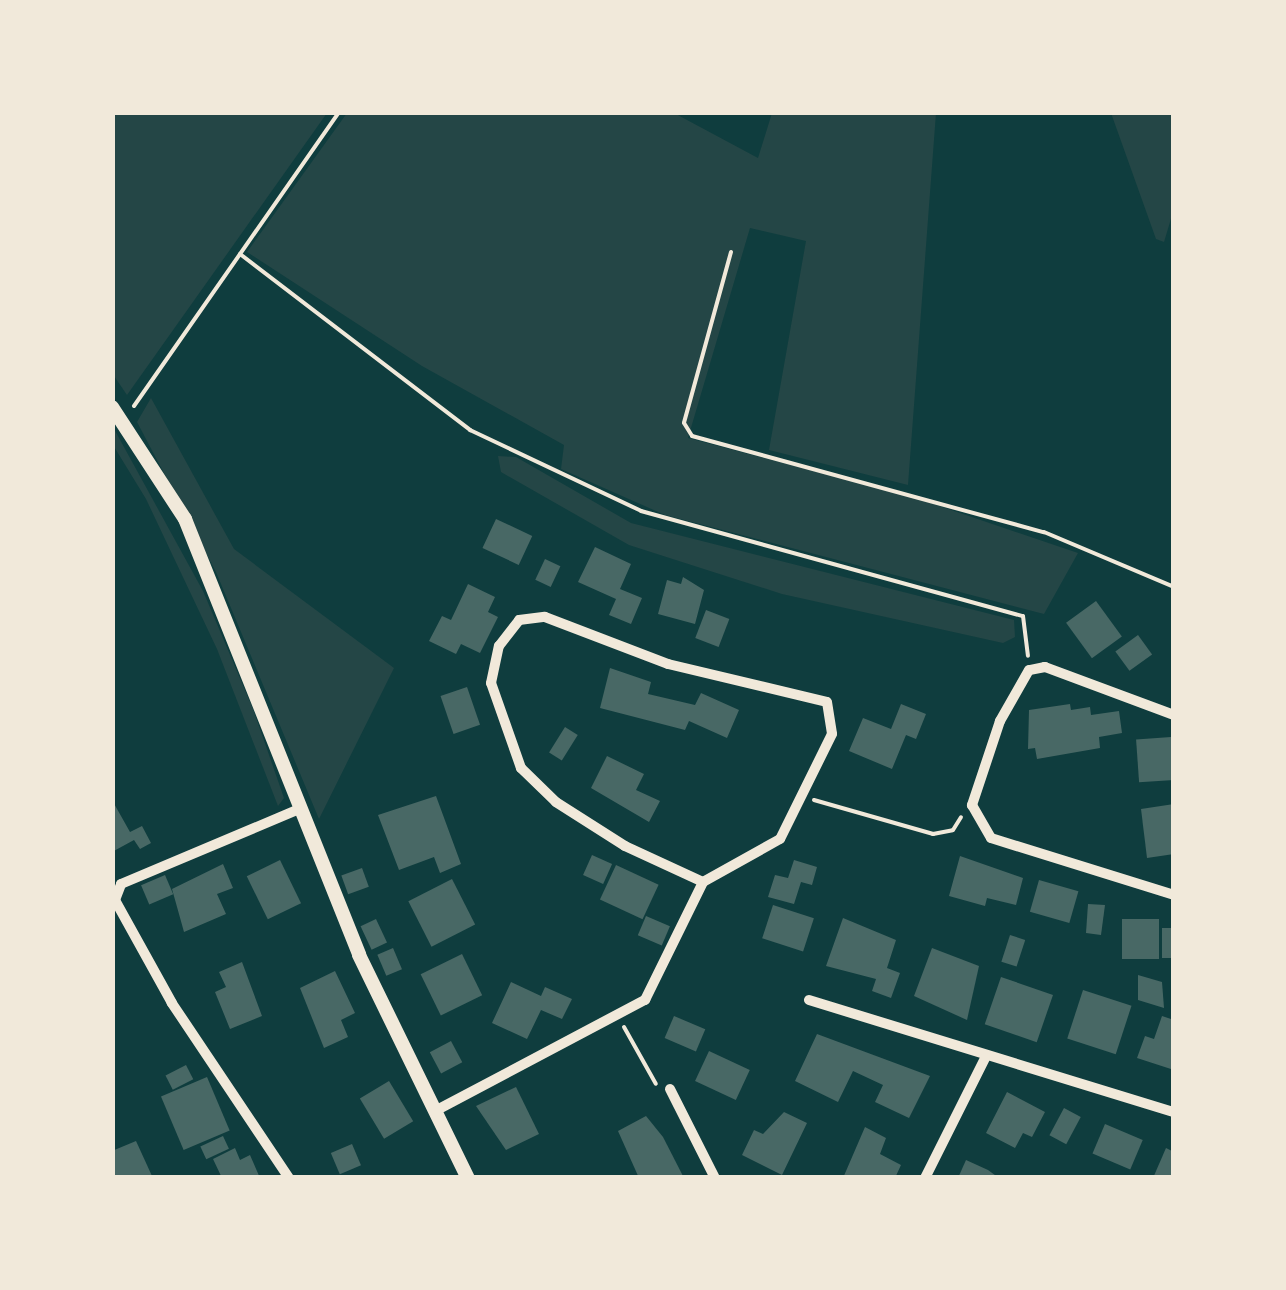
<!DOCTYPE html>
<style>
body{margin:0}
#map{position:relative;width:1286px;height:1290px;overflow:hidden;background:#0f3d3e;font-family:Poppins,sans-serif}
div>[style]{position:absolute}
[style*='--x']{left:calc(var(--x)*1px);top:calc(var(--y)*1px);width:calc(var(--w)*1px);rotate:calc(var(--a)*1deg)}
.green>*{inset:0;background:#244646}
.building>*{inset:0;background:#486865;transform-origin:0 0}
.path>*{height:4px;margin:-2px;padding:0 2px;transform-origin:2px;border-radius:2px;background:#f1e9da}
.minor>*{height:10px;margin:-5px;padding:0 5px;transform-origin:5px;border-radius:5px;background:#f1e9da}
.tertiary>*{height:14px;margin:-7px;padding:0 7px;transform-origin:7px;border-radius:7px;background:#f1e9da}
span{translate:-50% -50%;white-space:nowrap;text-align:center;line-height:1.15;-webkit-text-stroke:9px #f1e9da;paint-order:stroke}
.frame{position:absolute;inset:0;border:115px solid #f1e9da;pointer-events:none}
</style>
<div id="map">
<div class="green">
<div style="clip-path:polygon(115px 113px,327px 113px,127px 395px,112px 373px)"></div>
<div style="clip-path:polygon(347px 113px,674px 113px,758px 158px,772px 113px,936px 113px,908px 485px,769px 450px,806px 241px,750px 228px,688px 438px,913px 497px,1078px 553px,1044px 614px,665px 515px,561px 469px,564px 445px,422px 366px,247px 252px)"></div>
<div style="clip-path:polygon(1111px 113px,1173px 113px,1173px 212px,1164px 242px,1156px 239px)"></div>
<div style="clip-path:polygon(151px 398px,234px 549px,394px 668px,319px 819px,216px 572px,137px 422px)"></div>
<div style="clip-path:polygon(113px 427px,203px 591px,253px 709px,284px 798px,278px 806px,217px 649px,146px 499px,113px 445px)"></div>
<div style="clip-path:polygon(498px 456px,516px 457px,631px 523px,1014px 620px,1015px 637px,1003px 643px,782px 594px,629px 545px,501px 472px)"></div>
</div>
<div class="building">
<div style="left:496px;top:519px;width:40px;height:32px;rotate:25deg"></div>
<div style="clip-path:polygon(595px 547px,631px 564px,620px 589px,642px 598px,631px 624px,609px 615px,616px 599px,578px 582px)"></div>
<div style="left:545px;top:559px;width:17px;height:23px;rotate:25deg"></div>
<div style="clip-path:polygon(683px 577px,704px 590px,695px 624px,658px 614px,667px 580px,681px 584px)"></div>
<div style="clip-path:polygon(468px 584px,495px 597px,488px 612px,498px 617px,480px 653px,461px 644px,456px 654px,429px 641px,442px 616px,451px 620px)"></div>
<div style="left:1096px;top:601px;width:44px;height:37px;rotate:54deg"></div>
<div style="left:706px;top:610px;width:25px;height:30px;rotate:21deg"></div>
<div style="left:1138px;top:635px;width:24px;height:28px;rotate:54deg"></div>
<div style="clip-path:polygon(610px 668px,651px 682px,648px 694px,695px 705px,701px 693px,739px 710px,727px 738px,689px 721px,685px 730px,600px 708px)"></div>
<div style="left:467px;top:687px;width:40px;height:28px;rotate:71deg"></div>
<div style="clip-path:polygon(901px 704px,926px 714px,916px 739px,906px 735px,892px 769px,849px 751px,863px 718px,891px 729px)"></div>
<div style="clip-path:polygon(1070px 704px,1071px 710px,1090px 707px,1091px 715px,1119px 711px,1122px 733px,1099px 737px,1100px 748px,1037px 759px,1035px 748px,1028px 749px,1029px 710px)"></div>
<div style="left:565px;top:727px;width:15px;height:30px;rotate:32deg"></div>
<div style="left:1171px;top:737px;width:43px;height:35px;rotate:86deg"></div>
<div style="clip-path:polygon(607px 756px,644px 774px,636px 790px,660px 801px,649px 822px,591px 788px)"></div>
<div style="clip-path:polygon(436px 796px,461px 864px,440px 873px,434px 857px,399px 870px,378px 815px)"></div>
<div style="clip-path:polygon(112px 800px,130px 832px,142px 826px,151px 843px,140px 849px,134px 840px,112px 852px)"></div>
<div style="clip-path:polygon(1174px 804px,1174px 854px,1147px 858px,1141px 809px)"></div>
<div style="left:592px;top:855px;width:22px;height:22px;rotate:24deg"></div>
<div style="clip-path:polygon(960px 856px,1023px 878px,1016px 905px,987px 898px,985px 906px,949px 896px)"></div>
<div style="left:280px;top:860px;width:48px;height:37px;rotate:64deg"></div>
<div style="clip-path:polygon(794px 860px,817px 867px,812px 885px,801px 882px,794px 904px,768px 897px,775px 875px,788px 878px)"></div>
<div style="clip-path:polygon(223px 864px,233px 888px,217px 894px,226px 914px,184px 932px,172px 889px)"></div>
<div style="left:616px;top:865px;width:47px;height:38px;rotate:25deg"></div>
<div style="left:362px;top:868px;width:20px;height:22px;rotate:70deg"></div>
<div style="left:165px;top:875px;width:21px;height:26px;rotate:67deg"></div>
<div style="left:452px;top:879px;width:51px;height:49px;rotate:63deg"></div>
<div style="left:1039px;top:880px;width:41px;height:33px;rotate:16deg"></div>
<div style="clip-path:polygon(1088px 904px,1105px 905px,1101px 935px,1086px 933px)"></div>
<div style="left:773px;top:905px;width:43px;height:35px;rotate:18deg"></div>
<div style="left:646px;top:916px;width:26px;height:21px;rotate:23deg"></div>
<div style="clip-path:polygon(843px 918px,896px 940px,887px 968px,900px 973px,891px 998px,872px 991px,876px 979px,826px 966px)"></div>
<div style="left:376px;top:919px;width:26px;height:17px;rotate:65deg"></div>
<div style="left:1122px;top:919px;width:37px;height:40px"></div>
<div style="left:1162px;top:928px;width:12px;height:30px"></div>
<div style="left:1010px;top:935px;width:16px;height:28px;rotate:18deg"></div>
<div style="left:393px;top:948px;width:23px;height:17px;rotate:67deg"></div>
<div style="clip-path:polygon(932px 948px,979px 966px,967px 1020px,914px 996px)"></div>
<div style="left:462px;top:954px;width:46px;height:46px;rotate:64deg"></div>
<div style="clip-path:polygon(242px 962px,262px 1016px,230px 1029px,215px 992px,226px 987px,219px 972px)"></div>
<div style="clip-path:polygon(335px 971px,355px 1013px,341px 1020px,348px 1037px,324px 1048px,300px 988px)"></div>
<div style="clip-path:polygon(1138px 975px,1162px 982px,1164px 1008px,1138px 1000px)"></div>
<div style="left:1001px;top:977px;width:55px;height:50px;rotate:19deg"></div>
<div style="clip-path:polygon(511px 982px,541px 996px,545px 987px,572px 999px,562px 1019px,541px 1010px,527px 1039px,492px 1023px)"></div>
<div style="left:1083px;top:990px;width:51px;height:51px;rotate:18deg"></div>
<div style="left:674px;top:1016px;width:34px;height:24px;rotate:23deg"></div>
<div style="clip-path:polygon(1162px 1016px,1174px 1020px,1174px 1070px,1137px 1058px,1145px 1036px,1154px 1039px)"></div>
<div style="clip-path:polygon(817px 1034px,930px 1076px,909px 1118px,875px 1102px,883px 1085px,853px 1071px,838px 1102px,795px 1081px)"></div>
<div style="left:451px;top:1041px;width:24px;height:24px;rotate:62deg"></div>
<div style="left:709px;top:1051px;width:45px;height:33px;rotate:25deg"></div>
<div style="left:186px;top:1065px;width:16px;height:23px;rotate:63deg"></div>
<div style="left:207px;top:1077px;width:58px;height:50px;rotate:67deg"></div>
<div style="left:389px;top:1081px;width:47px;height:34px;rotate:59deg"></div>
<div style="clip-path:polygon(516px 1087px,539px 1134px,506px 1150px,476px 1106px)"></div>
<div style="clip-path:polygon(1007px 1092px,1045px 1112px,1032px 1137px,1023px 1133px,1015px 1148px,986px 1133px)"></div>
<div style="left:1064px;top:1108px;width:19px;height:31px;rotate:28deg"></div>
<div style="clip-path:polygon(784px 1112px,807px 1123px,782px 1175px,742px 1155px,754px 1130px,763px 1134px)"></div>
<div style="clip-path:polygon(646px 1116px,663px 1137px,684px 1178px,639px 1178px,618px 1131px)"></div>
<div style="left:1105px;top:1124px;width:41px;height:32px;rotate:23deg"></div>
<div style="clip-path:polygon(865px 1127px,886px 1138px,880px 1154px,901px 1165px,895px 1178px,843px 1178px)"></div>
<div style="left:223px;top:1136px;width:14px;height:25px;rotate:65deg"></div>
<div style="clip-path:polygon(136px 1141px,152px 1176px,112px 1178px,112px 1151px)"></div>
<div style="left:352px;top:1144px;width:23px;height:23px;rotate:67deg"></div>
<div style="clip-path:polygon(235px 1148px,240px 1160px,250px 1155px,260px 1178px,222px 1178px,213px 1159px)"></div>
<div style="clip-path:polygon(1166px 1148px,1174px 1152px,1174px 1178px,1153px 1178px)"></div>
<div style="clip-path:polygon(966px 1160px,988px 1170px,999px 1178px,958px 1178px)"></div>
</div>
<div class="path">
<div style="--x:731;--y:252;--w:177;--a:105.4"></div>
<div style="--x:684;--y:423;--w:15;--a:58"></div>
<div style="--x:692;--y:436;--w:365;--a:15.3"></div>
<div style="--x:1044;--y:532;--w:141;--a:22.9"></div>
<div style="--x:240;--y:254;--w:290;--a:37.4"></div>
<div style="--x:470;--y:430;--w:189;--a:25.3"></div>
<div style="--x:641;--y:511;--w:396;--a:15.4"></div>
<div style="--x:1023;--y:616;--w:40;--a:82.9"></div>
<div style="--x:134;--y:406;--w:358;--a:-55.1"></div>
<div style="--x:814;--y:800;--w:124;--a:15.9"></div>
<div style="--x:933;--y:834;--w:20;--a:-11"></div>
<div style="--x:953;--y:830;--w:15;--a:-58"></div>
<div style="--x:624;--y:1027;--w:65;--a:60.7"></div>
</div>
<div class="minor">
<div style="--x:1174;--y:715;--w:138;--a:-159.6"></div>
<div style="--x:1045;--y:667;--w:16;--a:169"></div>
<div style="--x:1029;--y:670;--w:59;--a:119.6"></div>
<div style="--x:1000;--y:721;--w:89;--a:108.4"></div>
<div style="--x:972;--y:805;--w:38;--a:60"></div>
<div style="--x:991;--y:838;--w:192;--a:17.3"></div>
<div style="--x:809;--y:1000;--w:382;--a:17.1"></div>
<div style="--x:670;--y:1089;--w:100;--a:63.2"></div>
<div style="--x:435;--y:1111;--w:238;--a:-27.9"></div>
<div style="--x:645;--y:1000;--w:131;--a:-63.8"></div>
<div style="--x:703;--y:882;--w:86;--a:-155.2"></div>
<div style="--x:625;--y:846;--w:82;--a:-147.5"></div>
<div style="--x:556;--y:802;--w:49;--a:-135.8"></div>
<div style="--x:521;--y:768;--w:90;--a:-109.4"></div>
<div style="--x:491;--y:683;--w:38;--a:-78"></div>
<div style="--x:499;--y:646;--w:33;--a:-52"></div>
<div style="--x:519;--y:620;--w:26;--a:-7"></div>
<div style="--x:545;--y:617;--w:132;--a:20.9"></div>
<div style="--x:668;--y:664;--w:163;--a:13.4"></div>
<div style="--x:827;--y:702;--w:32;--a:81"></div>
<div style="--x:832;--y:734;--w:117;--a:116.3"></div>
<div style="--x:780;--y:839;--w:88;--a:150.8"></div>
<div style="--x:289;--y:1178;--w:211;--a:-123.8"></div>
<div style="--x:172;--y:1003;--w:118;--a:-119"></div>
<div style="--x:115;--y:900;--w:17;--a:-69"></div>
<div style="--x:121;--y:884;--w:193;--a:-22.8"></div>
<div style="--x:925;--y:1178;--w:134;--a:-63.4"></div>
</div>
<div class="tertiary">
<div style="--x:112;--y:407;--w:134;--a:56.9"></div>
<div style="--x:185;--y:519;--w:469;--a:68.2"></div>
<div style="--x:359;--y:955;--w:248;--a:64"></div>
</div>
<div class="frame"></div>
</div>
